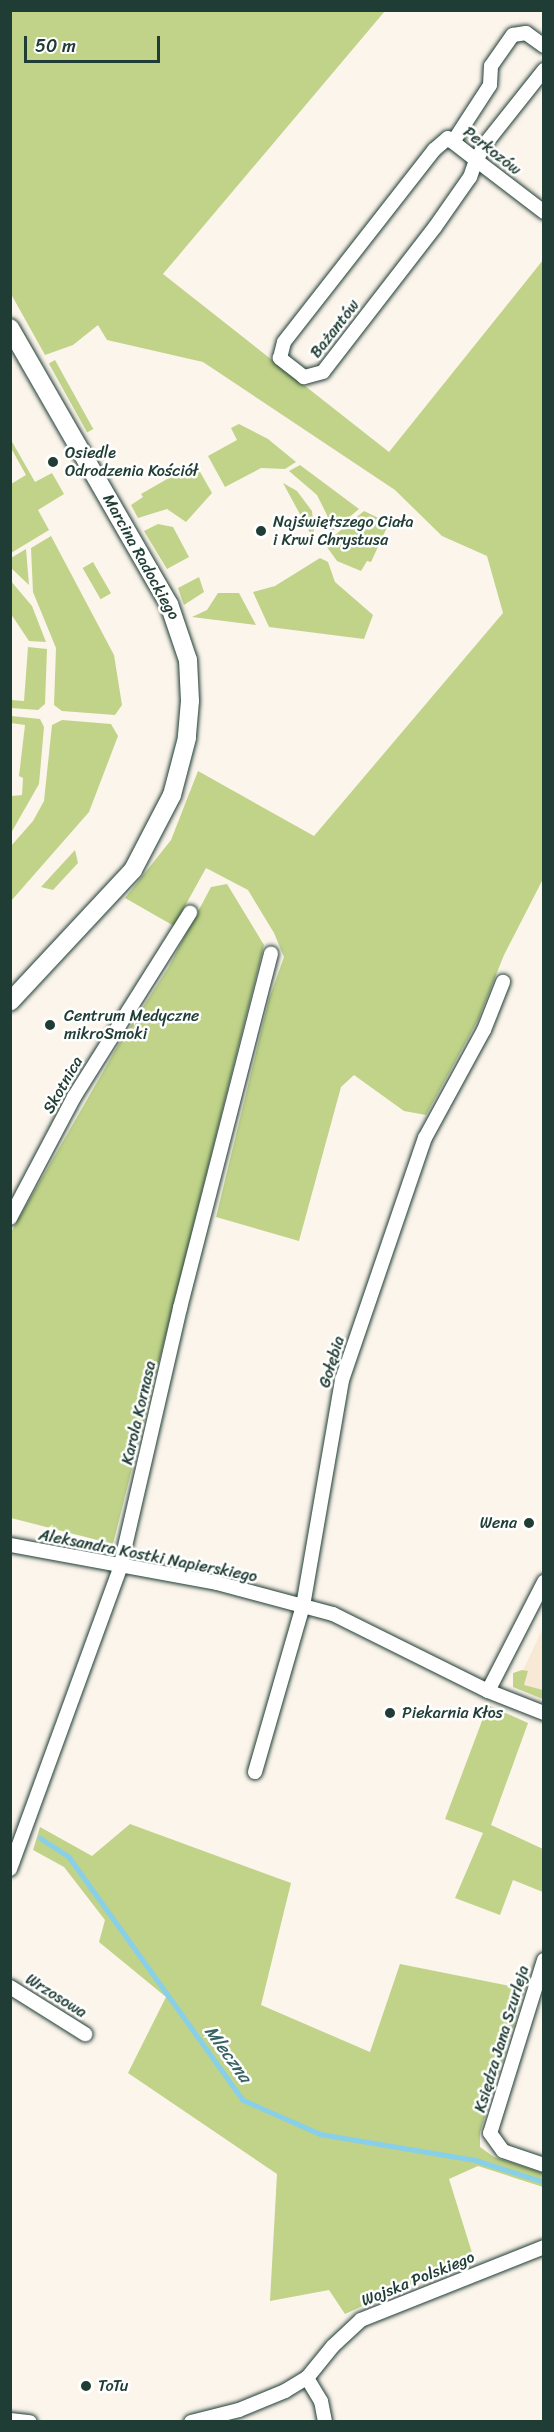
<!DOCTYPE html>
<meta charset="utf-8">
<style>
body{margin:0}
#map{position:relative;width:554px;height:2432px;overflow:hidden;background:#fcf5ec;font-family:Sriracha,sans-serif}
div>[style]{position:absolute}
[style*='--x']{left:calc(var(--x)*1px);top:calc(var(--y)*1px);width:calc(var(--w)*1px);rotate:calc(var(--a)*1deg)}
.built>*{inset:0;background:#f8e9d6}
.green>*{inset:0;background:#c0d389;transform-origin:0 0}
.stream>*{height:5px;margin:-2.5px;padding:0 2.5px;transform-origin:2.5px;border-radius:2.5px;background:#88cfea}
.roads{filter:drop-shadow(0 0 2px #1f3d34) drop-shadow(0 0 2px #1f3d34)}
.minor>*{height:14px;margin:-7px;padding:0 7px;transform-origin:7px;border-radius:7px;background:#fff}
.tertiary>*{height:18px;margin:-9px;padding:0 9px;transform-origin:9px;border-radius:9px;background:#fff}
.dots>*{width:16px;height:16px;translate:-50% -50%;box-sizing:border-box;border:3px solid #fff;border-radius:50%}
span{translate:-50% -50%;white-space:nowrap;text-align:center;line-height:1.15;-webkit-text-stroke:5px #fff;paint-order:stroke}
.street-label{font-size:16px;color:#1f3d34}
.poi-label{font-size:16px;color:#1f3d34}
.left{translate:0 -50%;text-align:left}
.right{translate:-100% -50%;text-align:right}
.water-label{font-size:18px;color:#396262;font-style:italic}
.frame{position:absolute;inset:0;border:12px solid #1f3d34;pointer-events:none}
.scale{position:absolute;left:24px;top:36px;width:136px;height:27px;box-sizing:border-box;border:3px solid #1f3d34;border-top:0;padding-left:8px;font-size:18px;line-height:21px;white-space:nowrap;color:#1f3d34;-webkit-text-stroke:4px #fff;paint-order:stroke}
</style>
<div id="map">
<div class="built">
<div style="clip-path:polygon(543px 1628px,543px 1701px,515px 1687px)"></div>
</div>
<div class="green">
<div style="clip-path:polygon(10px 11px,385px 11px,163px 274px,389px 452px,543px 260px,543px 879px,504px 955px,478px 1020px,426px 1115px,404px 1111px,354px 1075px,341px 1087px,299px 1241px,216px 1217px,269px 999px,284px 957px,274px 933px,248px 890px,206px 868px,174px 926px,125px 898px,171px 840px,198px 771px,314px 836px,503px 613px,487px 556px,442px 536px,395px 490px,203px 362px,107px 340px,98px 325px,73px 345px,45px 355px,11px 294px)"></div>
<div style="left:55px;top:360px;width:79px;height:7px;rotate:61deg"></div>
<div style="clip-path:polygon(239px 424px,268px 439px,296px 462px,285px 469px,261px 468px,225px 487px,208px 456px,237px 440px,231px 428px)"></div>
<div style="clip-path:polygon(11px 440px,35px 482px,52px 473px,64px 494px,38px 510px,49px 530px,11px 553px,11px 484px,26px 475px,11px 448px)"></div>
<div style="clip-path:polygon(195px 463px,212px 493px,186px 522px,167px 509px,138px 518px,131px 505px,143px 497px,141px 494px)"></div>
<div style="clip-path:polygon(300px 465px,359px 509px,329px 534px,327px 515px,317px 495px,289px 471px)"></div>
<div style="clip-path:polygon(283px 483px,297px 491px,312px 511px,315px 542px)"></div>
<div style="clip-path:polygon(364px 511px,389px 523px,371px 562px,367px 561px,361px 571px,337px 561px,327px 547px,329px 540px)"></div>
<div style="clip-path:polygon(158px 524px,173px 527px,189px 557px,167px 569px,144px 531px)"></div>
<div style="clip-path:polygon(51px 536px,114px 655px,122px 705px,115px 715px,62px 711px,54px 705px,56px 648px,33px 592px,31px 548px)"></div>
<div style="clip-path:polygon(26px 549px,29px 585px,11px 568px,11px 558px)"></div>
<div style="clip-path:polygon(320px 558px,328px 562px,335px 582px,373px 615px,364px 639px,269px 627px,253px 592px,275px 586px)"></div>
<div style="left:93px;top:562px;width:36px;height:12px;rotate:60deg"></div>
<div style="clip-path:polygon(199px 577px,204px 592px,184px 605px,178px 588px)"></div>
<div style="clip-path:polygon(10px 580px,32px 606px,46px 642px,29px 641px,11px 614px)"></div>
<div style="clip-path:polygon(218px 593px,239px 593px,256px 625px,192px 617px,207px 610px)"></div>
<div style="clip-path:polygon(28px 647px,47px 649px,45px 704px,38px 710px,11px 708px,11px 700px,24px 701px)"></div>
<div style="clip-path:polygon(11px 716px,40px 719px,44px 727px,39px 784px,11px 833px,11px 796px,22px 795px,23px 778px,19px 776px,25px 725px,11px 723px)"></div>
<div style="clip-path:polygon(62px 720px,111px 724px,118px 736px,89px 812px,11px 901px,11px 846px,33px 821px,44px 801px,52px 725px)"></div>
<div style="clip-path:polygon(75px 850px,78px 863px,53px 890px,41px 887px)"></div>
<div style="clip-path:polygon(227px 884px,264px 945px,113px 1544px,11px 1518px,11px 1232px,116px 1049px,168px 968px,211px 887px)"></div>
<div style="clip-path:polygon(522px 1670px,528px 1671px,524px 1685px,543px 1690px,543px 1699px,513px 1687px,513px 1673px)"></div>
<div style="clip-path:polygon(488px 1705px,528px 1723px,491px 1825px,543px 1849px,543px 1892px,513px 1880px,500px 1915px,455px 1898px,483px 1833px,445px 1819px)"></div>
<div style="clip-path:polygon(130px 1824px,291px 1883px,261px 2005px,370px 2052px,400px 1964px,525px 1989px,480px 2132px,480px 2147px,494px 2157px,543px 2173px,543px 2187px,478px 2166px,449px 2179px,473px 2256px,345px 2314px,329px 2290px,270px 2301px,277px 2174px,128px 2073px,166px 1997px,99px 1942px,105px 1920px,64px 1867px,33px 1850px,40px 1827px,92px 1856px)"></div>
</div>
<div class="stream">
<div style="--x:40;--y:1838;--w:33;--a:33"></div>
<div style="--x:68;--y:1856;--w:300;--a:54.4"></div>
<div style="--x:243;--y:2100;--w:84;--a:23.8"></div>
<div style="--x:320;--y:2134;--w:157;--a:9.5"></div>
<div style="--x:475;--y:2160;--w:72;--a:17.7"></div>
</div>
<div class="roads">
<div class="minor">
<div style="--x:544;--y:70;--w:93;--a:128.5"></div>
<div style="--x:486;--y:143;--w:20;--a:120"></div>
<div style="--x:476;--y:160;--w:18;--a:109"></div>
<div style="--x:470;--y:177;--w:61;--a:125"></div>
<div style="--x:435;--y:227;--w:183;--a:127.7"></div>
<div style="--x:323;--y:372;--w:20;--a:165"></div>
<div style="--x:304;--y:377;--w:31;--a:-142"></div>
<div style="--x:280;--y:358;--w:16;--a:-76"></div>
<div style="--x:284;--y:342;--w:244;--a:-52"></div>
<div style="--x:434;--y:150;--w:18;--a:-41"></div>
<div style="--x:448;--y:138;--w:6;--a:39"></div>
<div style="--x:453;--y:142;--w:29;--a:38"></div>
<div style="--x:476;--y:160;--w:86;--a:37.4"></div>
<div style="--x:453;--y:142;--w:68;--a:-57"></div>
<div style="--x:490;--y:85;--w:19;--a:-87"></div>
<div style="--x:491;--y:66;--w:38;--a:-55"></div>
<div style="--x:513;--y:35;--w:13;--a:-9"></div>
<div style="--x:526;--y:33;--w:22;--a:36"></div>
<div style="--x:10;--y:1218;--w:137;--a:-62.1"></div>
<div style="--x:74;--y:1097;--w:218;--a:-57.8"></div>
<div style="--x:10;--y:1545;--w:210;--a:10.4"></div>
<div style="--x:217;--y:1583;--w:120;--a:15"></div>
<div style="--x:333;--y:1614;--w:173;--a:26.4"></div>
<div style="--x:488;--y:1691;--w:60;--a:21.4"></div>
<div style="--x:488;--y:1691;--w:123;--a:-62.8"></div>
<div style="--x:255;--y:1772;--w:173;--a:-73.9"></div>
<div style="--x:303;--y:1606;--w:229;--a:-80.2"></div>
<div style="--x:342;--y:1380;--w:256;--a:-71.1"></div>
<div style="--x:425;--y:1138;--w:123;--a:-61.4"></div>
<div style="--x:484;--y:1030;--w:52;--a:-68.4"></div>
<div style="--x:10;--y:1869;--w:320;--a:-69.9"></div>
<div style="--x:120;--y:1568;--w:267;--a:-77"></div>
<div style="--x:180;--y:1308;--w:366;--a:-75.6"></div>
<div style="--x:544;--y:1960;--w:181;--a:107.3"></div>
<div style="--x:490;--y:2133;--w:22;--a:54"></div>
<div style="--x:503;--y:2151;--w:43;--a:18.9"></div>
<div style="--x:10;--y:1987;--w:89;--a:32.1"></div>
<div style="--x:307;--y:2378;--w:27;--a:59"></div>
<div style="--x:321;--y:2401;--w:21;--a:79"></div>
<div style="--x:10;--y:2420;--w:20;--a:6"></div>
<div style="--x:191;--y:2422;--w:49;--a:-14"></div>
<div style="--x:239;--y:2410;--w:50;--a:-22.4"></div>
<div style="--x:285;--y:2391;--w:26;--a:-31"></div>
<div style="--x:307;--y:2378;--w:41;--a:-50.9"></div>
<div style="--x:333;--y:2346;--w:38;--a:-43"></div>
<div style="--x:361;--y:2320;--w:197;--a:-21.7"></div>
</div>
<div class="tertiary">
<div style="--x:10;--y:328;--w:319;--a:60.1"></div>
<div style="--x:169;--y:604;--w:59;--a:71.3"></div>
<div style="--x:188;--y:660;--w:41;--a:87.2"></div>
<div style="--x:190;--y:701;--w:37;--a:95"></div>
<div style="--x:187;--y:738;--w:59;--a:104.7"></div>
<div style="--x:172;--y:795;--w:85;--a:117.5"></div>
<div style="--x:133;--y:870;--w:180;--a:133"></div>
</div>
</div>
<div class="dots">
<div style="left:53px;top:462px;background:#1f3d34"></div>
<div style="left:261px;top:531px;background:#1f3d34"></div>
<div style="left:50px;top:1025px;background:#1f3d34"></div>
<div style="left:529px;top:1523px;background:#1f3d34"></div>
<div style="left:390px;top:1713px;background:#1f3d34"></div>
<div style="left:86px;top:2386px;background:#1f3d34"></div>
</div>
<div class="street-label">
<span style="left:492px;top:151px;rotate:38deg">Perkozów</span>
<span style="left:335px;top:329px;rotate:-52deg">Bażantów</span>
<span style="left:141px;top:557px;rotate:61deg">Marcina Radockiego</span>
<span style="left:63px;top:1085px;rotate:-60deg">Skotnica</span>
<span style="left:332px;top:1362px;rotate:-73deg">Gołębia</span>
<span style="left:139px;top:1413px;rotate:-77deg">Karola Kornasa</span>
<span style="left:148px;top:1556px;rotate:11deg">Aleksandra Kostki Napierskiego</span>
<span style="left:56px;top:1996px;rotate:32deg">Wrzosowa</span>
<span style="left:502px;top:2039px;rotate:-73deg">Księdza Jana Szurleja</span>
<span style="left:418px;top:2279px;rotate:-22deg">Wojska Polskiego</span>
</div>
<div class="poi-label">
<span class="left" style="left:65px;top:462px">Osiedle<br>Odrodzenia Kościół</span>
<span class="left" style="left:273px;top:531px">Najświętszego Ciała<br>i Krwi Chrystusa</span>
<span class="left" style="left:64px;top:1025px">Centrum Medyczne<br>mikroSmoki</span>
<span class="right" style="left:517px;top:1523px">Wena</span>
<span class="left" style="left:402px;top:1713px">Piekarnia Kłos</span>
<span class="left" style="left:98px;top:2386px">ToTu</span>
</div>
<div class="water-label">
<span style="left:228px;top:2054px;rotate:54deg">Mleczna</span>
</div>
<div class="frame"></div>
<div class="scale">50 m</div>
</div>
